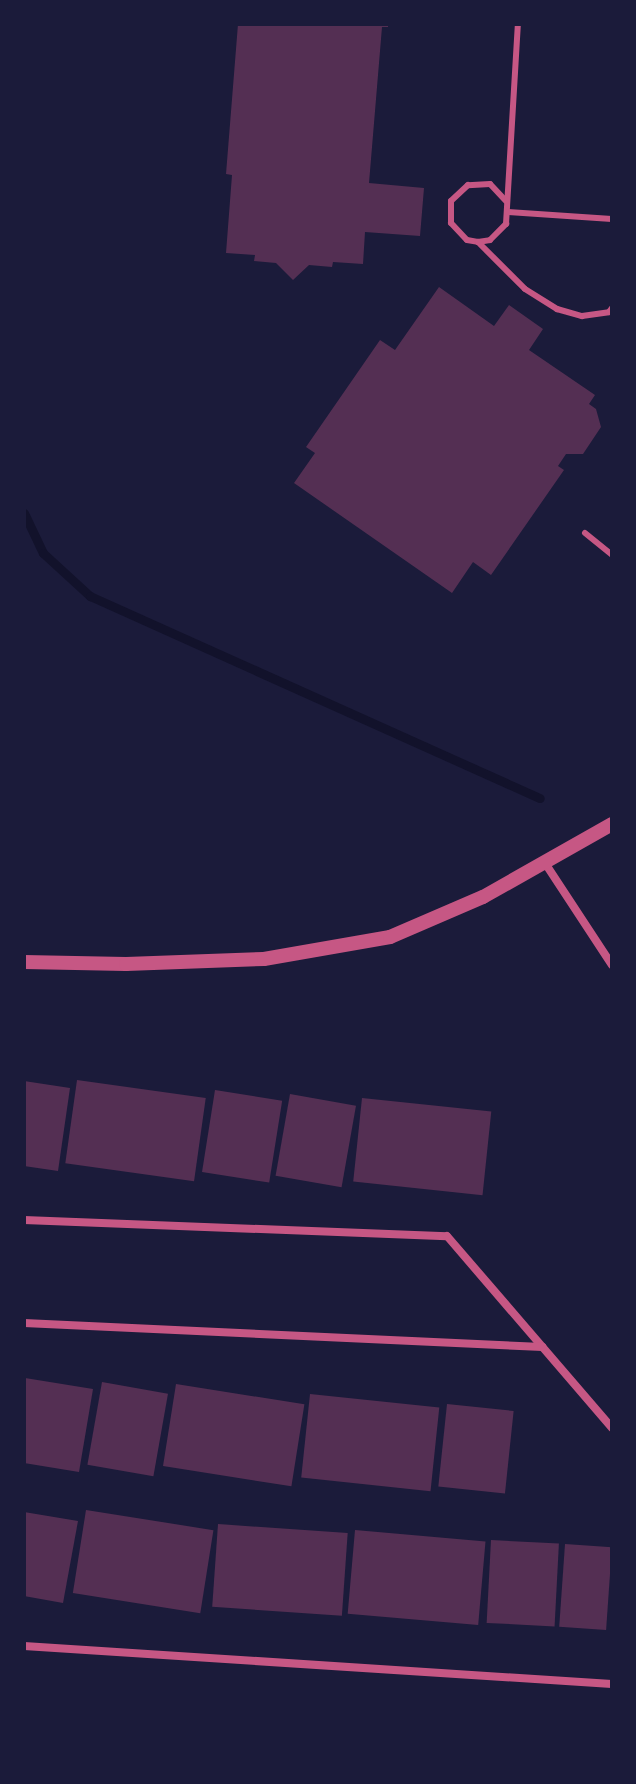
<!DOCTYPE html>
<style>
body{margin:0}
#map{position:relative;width:636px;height:1784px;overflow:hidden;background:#1b1b3a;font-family:"Golos Text",sans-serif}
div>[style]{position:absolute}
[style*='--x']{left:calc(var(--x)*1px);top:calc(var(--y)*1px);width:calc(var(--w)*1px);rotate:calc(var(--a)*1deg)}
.stream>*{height:9px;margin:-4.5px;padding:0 4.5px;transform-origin:4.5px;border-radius:4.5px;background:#12122b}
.building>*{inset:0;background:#542f53;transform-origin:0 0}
.service>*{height:6px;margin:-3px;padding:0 3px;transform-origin:3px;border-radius:3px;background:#c65784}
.minor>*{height:8px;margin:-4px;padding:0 4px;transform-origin:4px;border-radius:4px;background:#c65784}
.tertiary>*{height:14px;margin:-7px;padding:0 7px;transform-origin:7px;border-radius:7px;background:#c65784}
span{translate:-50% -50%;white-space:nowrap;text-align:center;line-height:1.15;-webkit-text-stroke:6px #1b1b3a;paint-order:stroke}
.frame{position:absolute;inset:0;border:26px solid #1b1b3a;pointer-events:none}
</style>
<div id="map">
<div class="stream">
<div style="--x:24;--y:513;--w:44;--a:64.6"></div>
<div style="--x:43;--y:553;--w:64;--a:42.5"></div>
<div style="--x:90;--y:596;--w:493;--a:24.2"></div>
</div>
<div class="building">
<div style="clip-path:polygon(238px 24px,388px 24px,388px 27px,382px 27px,369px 183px,424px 188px,420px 236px,365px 232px,363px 264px,333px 262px,332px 267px,309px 265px,293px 280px,276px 263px,254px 261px,255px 255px,226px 253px,232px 175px,226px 174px)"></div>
<div style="clip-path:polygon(439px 287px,494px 326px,509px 305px,543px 329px,529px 350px,595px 395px,589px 404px,596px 409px,601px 427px,583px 454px,566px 454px,558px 466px,564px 470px,491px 575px,473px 562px,452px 593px,294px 483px,315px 453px,306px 447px,380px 340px,395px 350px)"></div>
<div style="left:77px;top:1080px;width:130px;height:84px;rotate:8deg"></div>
<div style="clip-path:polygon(24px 1081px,70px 1088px,58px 1171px,24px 1166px)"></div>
<div style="left:215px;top:1090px;width:68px;height:83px;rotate:9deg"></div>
<div style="left:290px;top:1094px;width:67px;height:83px;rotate:10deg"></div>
<div style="left:362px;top:1098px;width:130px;height:84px;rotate:6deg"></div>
<div style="clip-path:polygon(25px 1378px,93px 1389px,79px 1472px,24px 1463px)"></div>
<div style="left:102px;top:1382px;width:67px;height:84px;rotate:10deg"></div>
<div style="left:176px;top:1384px;width:130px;height:83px;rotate:9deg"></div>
<div style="left:310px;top:1394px;width:130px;height:84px;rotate:6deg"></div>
<div style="left:447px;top:1404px;width:67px;height:83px;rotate:6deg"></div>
<div style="left:86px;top:1510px;width:129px;height:84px;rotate:9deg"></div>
<div style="clip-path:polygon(24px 1512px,78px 1521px,63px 1603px,24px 1596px)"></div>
<div style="left:218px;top:1524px;width:130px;height:83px;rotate:4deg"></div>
<div style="left:355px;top:1530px;width:131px;height:84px;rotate:5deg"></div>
<div style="left:491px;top:1540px;width:68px;height:83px;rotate:3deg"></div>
<div style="left:565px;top:1544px;width:47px;height:83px;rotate:4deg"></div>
</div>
<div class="service">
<div style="--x:506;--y:201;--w:23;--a:-133"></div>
<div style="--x:490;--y:184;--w:22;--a:177"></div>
<div style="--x:468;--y:185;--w:23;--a:137"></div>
<div style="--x:451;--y:201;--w:22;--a:90"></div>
<div style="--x:451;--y:223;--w:23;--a:47"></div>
<div style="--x:467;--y:240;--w:11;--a:10"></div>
<div style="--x:478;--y:242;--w:12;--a:-9"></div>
<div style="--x:490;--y:240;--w:23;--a:-45"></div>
<div style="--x:506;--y:224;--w:200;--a:-86.6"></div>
<div style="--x:508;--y:212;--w:104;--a:3.9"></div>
<div style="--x:478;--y:242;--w:66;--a:45"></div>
<div style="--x:525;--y:289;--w:38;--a:32"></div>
<div style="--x:557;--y:309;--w:26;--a:16"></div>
<div style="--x:582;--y:316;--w:27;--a:-8"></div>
<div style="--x:609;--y:312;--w:5;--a:-53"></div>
<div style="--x:585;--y:533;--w:35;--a:39"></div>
</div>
<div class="minor">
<div style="--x:545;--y:863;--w:122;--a:56.7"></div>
<div style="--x:24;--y:1220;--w:423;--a:2.2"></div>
<div style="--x:447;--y:1236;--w:253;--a:49.3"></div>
<div style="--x:24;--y:1323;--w:519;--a:2.65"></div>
<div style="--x:24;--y:1646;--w:589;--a:3.7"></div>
</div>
<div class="tertiary">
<div style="--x:24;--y:962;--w:102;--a:1.1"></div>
<div style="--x:126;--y:964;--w:138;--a:-2.1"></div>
<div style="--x:264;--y:959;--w:128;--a:-9.9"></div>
<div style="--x:390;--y:937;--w:101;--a:-23.3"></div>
<div style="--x:483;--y:897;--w:148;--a:-29.5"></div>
</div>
<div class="frame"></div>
</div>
